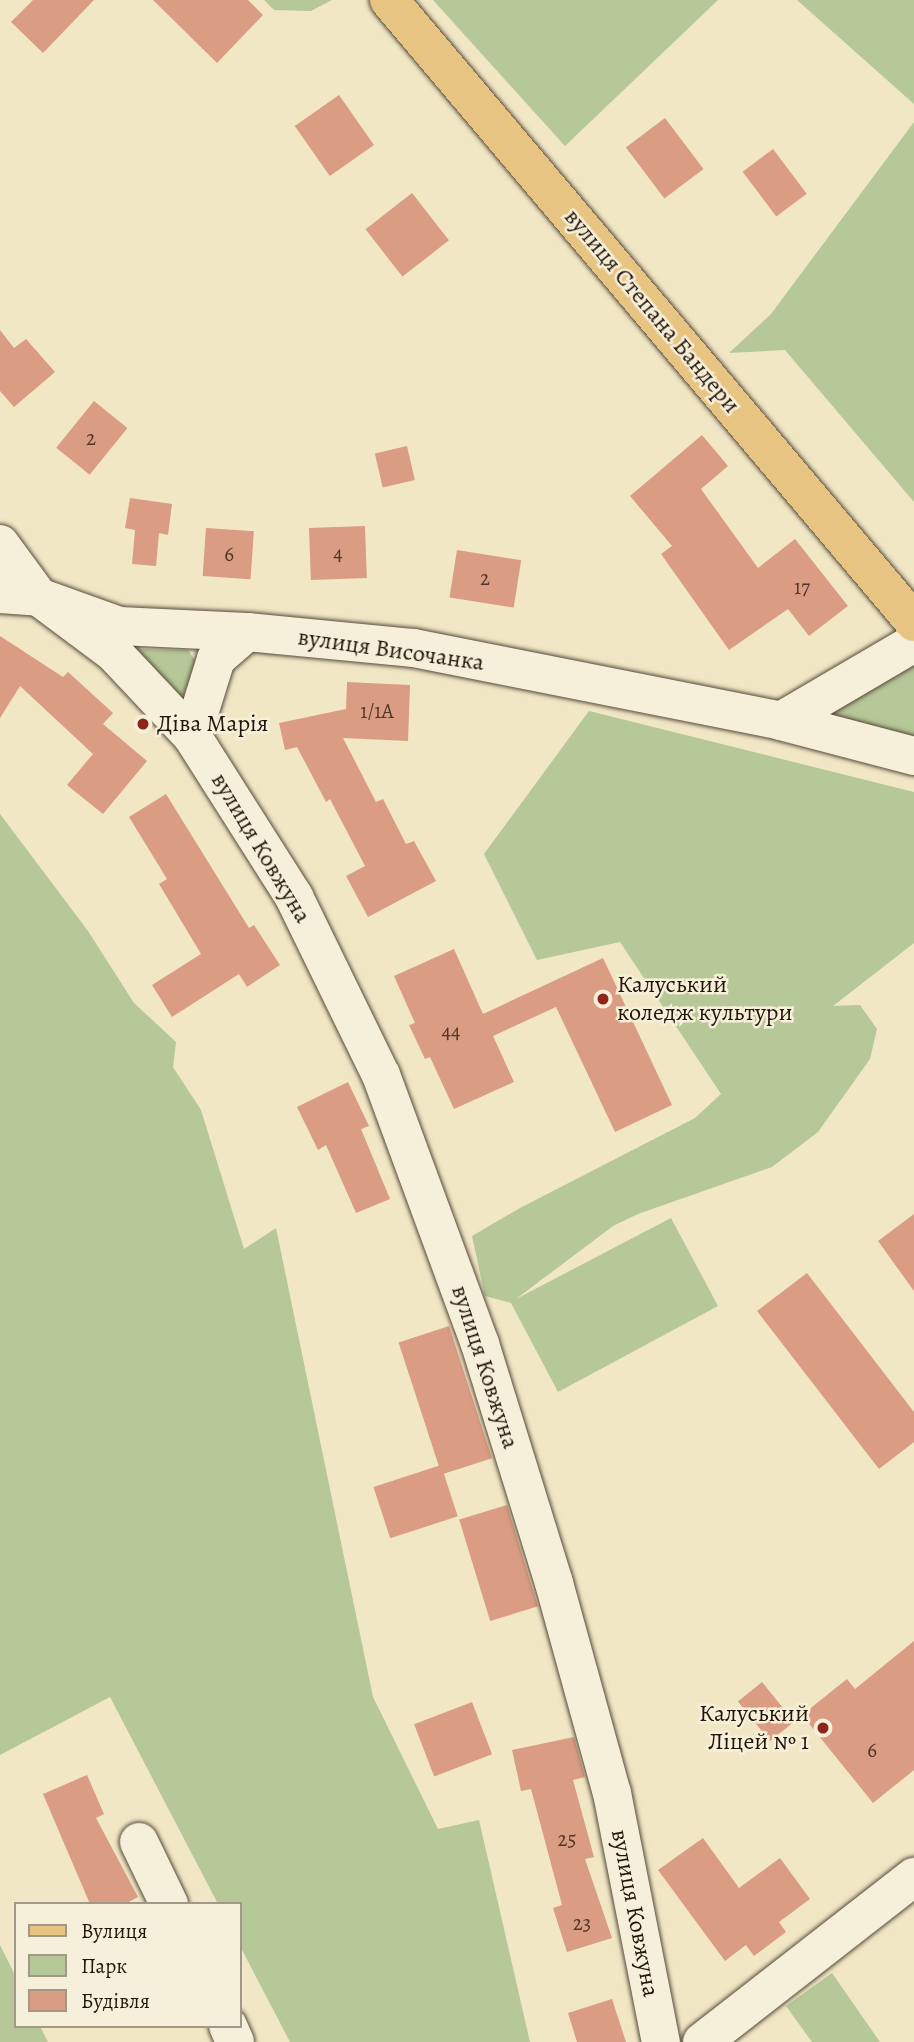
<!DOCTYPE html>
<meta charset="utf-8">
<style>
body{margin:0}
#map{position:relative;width:914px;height:2042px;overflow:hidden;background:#f1e7c5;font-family:Alegreya,serif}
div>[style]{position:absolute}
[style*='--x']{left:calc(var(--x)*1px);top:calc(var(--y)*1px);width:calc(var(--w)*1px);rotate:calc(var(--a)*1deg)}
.green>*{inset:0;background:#b6c798}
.building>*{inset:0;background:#da9c83;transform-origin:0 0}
.roads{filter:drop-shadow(0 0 2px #574a3a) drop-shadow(0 0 2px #574a3a)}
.minor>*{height:38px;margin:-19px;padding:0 19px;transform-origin:19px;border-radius:19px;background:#f6efd9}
.major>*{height:38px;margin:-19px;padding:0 19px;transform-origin:19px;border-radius:19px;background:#e8c482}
.dots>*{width:19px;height:19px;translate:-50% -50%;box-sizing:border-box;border:4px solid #f6efd9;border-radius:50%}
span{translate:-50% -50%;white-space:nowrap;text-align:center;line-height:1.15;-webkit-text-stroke:5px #f6efd9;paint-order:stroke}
.number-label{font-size:21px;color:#523729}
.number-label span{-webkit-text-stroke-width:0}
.street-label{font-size:24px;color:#24150b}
.poi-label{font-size:24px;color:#24150b}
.left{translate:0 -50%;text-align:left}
.right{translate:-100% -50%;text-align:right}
.legend{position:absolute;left:14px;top:1902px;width:228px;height:126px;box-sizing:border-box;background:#f6efd9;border:2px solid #a29887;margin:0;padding:9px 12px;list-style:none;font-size:21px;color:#24150b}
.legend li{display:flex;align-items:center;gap:14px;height:35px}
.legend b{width:35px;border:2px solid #a29887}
</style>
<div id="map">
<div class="green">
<div style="clip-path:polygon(264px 0,332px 0,311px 11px,274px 10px)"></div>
<div style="clip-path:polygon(433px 0,718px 0,565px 146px)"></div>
<div style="clip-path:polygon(797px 0,914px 0,914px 104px)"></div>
<div style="clip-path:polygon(914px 122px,914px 502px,785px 350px,729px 353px,771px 314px)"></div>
<div style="clip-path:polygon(130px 649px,188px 650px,196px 662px,184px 694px,176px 699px)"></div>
<div style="clip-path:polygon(914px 663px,914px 744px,825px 722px,823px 708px)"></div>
<div style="clip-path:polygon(589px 711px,914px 792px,914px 943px,833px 1006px,860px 1005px,877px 1029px,870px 1059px,818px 1132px,772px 1167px,638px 1214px,613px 1226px,516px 1299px,671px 1218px,718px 1306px,558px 1392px,511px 1303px,485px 1296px,472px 1236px,520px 1208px,695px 1118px,721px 1094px,620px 942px,537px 960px,484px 854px)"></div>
<div style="clip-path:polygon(0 814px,88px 931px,134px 1003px,176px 1042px,173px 1067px,201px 1110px,244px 1249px,276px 1228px,373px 1697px,438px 1829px,479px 1820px,530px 2042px,290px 2042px,240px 1946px,240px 1904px,218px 1904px,110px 1697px,0 1755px)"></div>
<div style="clip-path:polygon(0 1945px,16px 1977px,16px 2026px,40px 2026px,48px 2042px,0 2042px)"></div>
<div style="clip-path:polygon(832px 1973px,880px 2042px,812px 2042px,786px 2006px)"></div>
</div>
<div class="building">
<div style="clip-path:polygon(33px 0,94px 0,43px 53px,11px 22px)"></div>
<div style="clip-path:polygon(153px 0,248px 0,263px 15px,217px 63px)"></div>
<div style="left:339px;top:95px;width:61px;height:54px;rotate:55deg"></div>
<div style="left:665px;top:118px;width:64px;height:49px;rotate:53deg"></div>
<div style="left:773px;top:149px;width:56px;height:38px;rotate:53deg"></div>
<div style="left:412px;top:193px;width:60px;height:59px;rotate:52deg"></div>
<div style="clip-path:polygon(0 330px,14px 348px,26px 339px,55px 372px,14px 407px,0 391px)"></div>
<div style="left:94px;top:401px;width:43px;height:60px;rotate:39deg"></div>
<div style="clip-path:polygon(702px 435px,728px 466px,701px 489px,758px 568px,795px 539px,848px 606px,809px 636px,788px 609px,729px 650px,661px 554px,672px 546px,630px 496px)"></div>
<div style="left:407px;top:446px;width:35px;height:33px;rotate:77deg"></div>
<div style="clip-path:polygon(130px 498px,172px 504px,168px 535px,159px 533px,156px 566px,132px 564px,135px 530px,125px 528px)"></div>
<div style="left:365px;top:526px;width:52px;height:56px;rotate:88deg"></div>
<div style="left:206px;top:528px;width:48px;height:48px;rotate:4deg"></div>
<div style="left:457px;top:550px;width:65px;height:48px;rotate:9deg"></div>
<div style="clip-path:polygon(0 636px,63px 677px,68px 672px,113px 713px,103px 724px,147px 761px,103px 814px,67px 785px,93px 754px,20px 686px,0 718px)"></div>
<div style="clip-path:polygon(347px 682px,410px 685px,408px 741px,343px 738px,376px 802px,383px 799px,406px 844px,414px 841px,436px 881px,368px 917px,346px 876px,365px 866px,330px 799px,326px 802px,297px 747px,285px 750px,279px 723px,346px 709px)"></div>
<div style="clip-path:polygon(166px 794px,249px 928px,254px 925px,280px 965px,247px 987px,239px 974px,172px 1017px,152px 985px,201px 954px,159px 884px,167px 879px,129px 817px)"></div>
<div style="clip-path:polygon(454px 949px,483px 1014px,603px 958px,672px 1105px,615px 1132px,556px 1007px,493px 1036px,514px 1082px,454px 1109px,430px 1057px,425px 1059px,409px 1025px,415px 1023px,394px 976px)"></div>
<div style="clip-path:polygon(348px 1082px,369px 1126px,361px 1129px,390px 1199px,356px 1213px,326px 1145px,318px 1150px,297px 1107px)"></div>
<div style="clip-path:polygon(914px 1214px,914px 1291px,878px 1241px)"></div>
<div style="clip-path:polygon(807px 1273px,914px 1412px,914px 1442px,879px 1469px,757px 1311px)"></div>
<div style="left:449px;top:1326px;width:139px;height:53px;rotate:72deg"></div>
<div style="left:441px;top:1465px;width:54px;height:71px;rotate:72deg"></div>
<div style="left:507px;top:1505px;width:106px;height:50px;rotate:73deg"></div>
<div style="clip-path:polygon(914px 1641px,914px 1770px,873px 1803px,802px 1715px,847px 1679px,855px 1689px)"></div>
<div style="left:762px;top:1682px;width:51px;height:31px;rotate:51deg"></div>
<div style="left:472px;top:1702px;width:56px;height:62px;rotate:69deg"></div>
<div style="clip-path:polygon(574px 1737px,585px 1777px,573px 1780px,594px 1857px,585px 1859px,612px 1938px,567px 1952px,553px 1908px,562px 1905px,531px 1789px,521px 1791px,512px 1750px)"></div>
<div style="clip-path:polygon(87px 1775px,104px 1814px,96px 1818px,138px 1897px,125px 1904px,90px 1904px,43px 1794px)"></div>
<div style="clip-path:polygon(703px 1838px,739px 1888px,780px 1858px,810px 1899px,779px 1922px,786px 1932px,754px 1956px,746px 1945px,725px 1961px,658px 1870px)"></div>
<div style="clip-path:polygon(612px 1999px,626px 2042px,577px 2042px,568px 2013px)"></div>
</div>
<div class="roads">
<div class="minor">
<div style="--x:0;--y:544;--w:66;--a:53.7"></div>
<div style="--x:39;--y:597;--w:94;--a:36.7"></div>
<div style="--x:114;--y:653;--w:114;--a:46.8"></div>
<div style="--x:192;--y:736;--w:191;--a:57.6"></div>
<div style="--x:294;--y:897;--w:198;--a:64"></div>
<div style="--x:381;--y:1075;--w:287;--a:69.8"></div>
<div style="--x:480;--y:1344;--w:250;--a:72.8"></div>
<div style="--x:554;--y:1583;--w:218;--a:74.6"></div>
<div style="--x:612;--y:1793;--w:254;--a:78.9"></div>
<div style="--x:0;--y:594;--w:39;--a:4"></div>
<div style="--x:39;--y:597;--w:85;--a:19.9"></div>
<div style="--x:119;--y:626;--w:128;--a:2.7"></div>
<div style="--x:247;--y:632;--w:168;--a:5.5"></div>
<div style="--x:414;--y:648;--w:374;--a:11.2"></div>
<div style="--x:781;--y:721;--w:138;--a:14.7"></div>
<div style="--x:781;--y:721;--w:154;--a:-30.4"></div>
<div style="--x:192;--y:736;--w:81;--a:-72.7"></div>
<div style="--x:216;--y:659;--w:41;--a:-41.1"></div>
<div style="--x:139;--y:1842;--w:69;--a:64.2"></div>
<div style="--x:228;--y:2026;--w:17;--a:66"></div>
<div style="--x:702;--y:2042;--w:269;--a:-37.9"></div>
</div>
<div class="major">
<div style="--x:389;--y:0;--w:814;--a:49.83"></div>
</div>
</div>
<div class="dots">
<div style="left:143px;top:724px;background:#8f2418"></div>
<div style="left:603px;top:999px;background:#8f2418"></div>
<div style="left:823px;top:1728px;background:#8f2418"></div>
</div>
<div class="number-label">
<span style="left:91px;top:438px">2</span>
<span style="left:338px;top:553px">4</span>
<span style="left:229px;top:554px">6</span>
<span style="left:485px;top:578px">2</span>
<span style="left:802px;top:587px">17</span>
<span style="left:377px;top:711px">1/1А</span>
<span style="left:451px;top:1031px">44</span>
<span style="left:872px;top:1750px">6</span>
<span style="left:567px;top:1839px">25</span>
<span style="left:582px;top:1923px">23</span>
</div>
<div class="street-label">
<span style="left:652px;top:311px;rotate:50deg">вулиця Степана Бандери</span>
<span style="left:391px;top:650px;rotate:8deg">вулиця Височанка</span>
<span style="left:261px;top:848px;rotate:59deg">вулиця Ковжуна</span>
<span style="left:485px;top:1367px;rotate:72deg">вулиця Ковжуна</span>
<span style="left:635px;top:1913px;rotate:79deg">вулиця Ковжуна</span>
</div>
<div class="poi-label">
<span class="left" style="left:157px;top:724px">Діва Марія</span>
<span class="left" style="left:617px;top:999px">Калуський<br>коледж культури</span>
<span class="right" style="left:809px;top:1728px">Калуський<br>Ліцей № 1</span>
</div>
<ul class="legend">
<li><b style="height:9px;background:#e8c482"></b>Вулиця</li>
<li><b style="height:19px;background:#b6c798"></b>Парк</li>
<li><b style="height:19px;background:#da9c83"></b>Будівля</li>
</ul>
</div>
